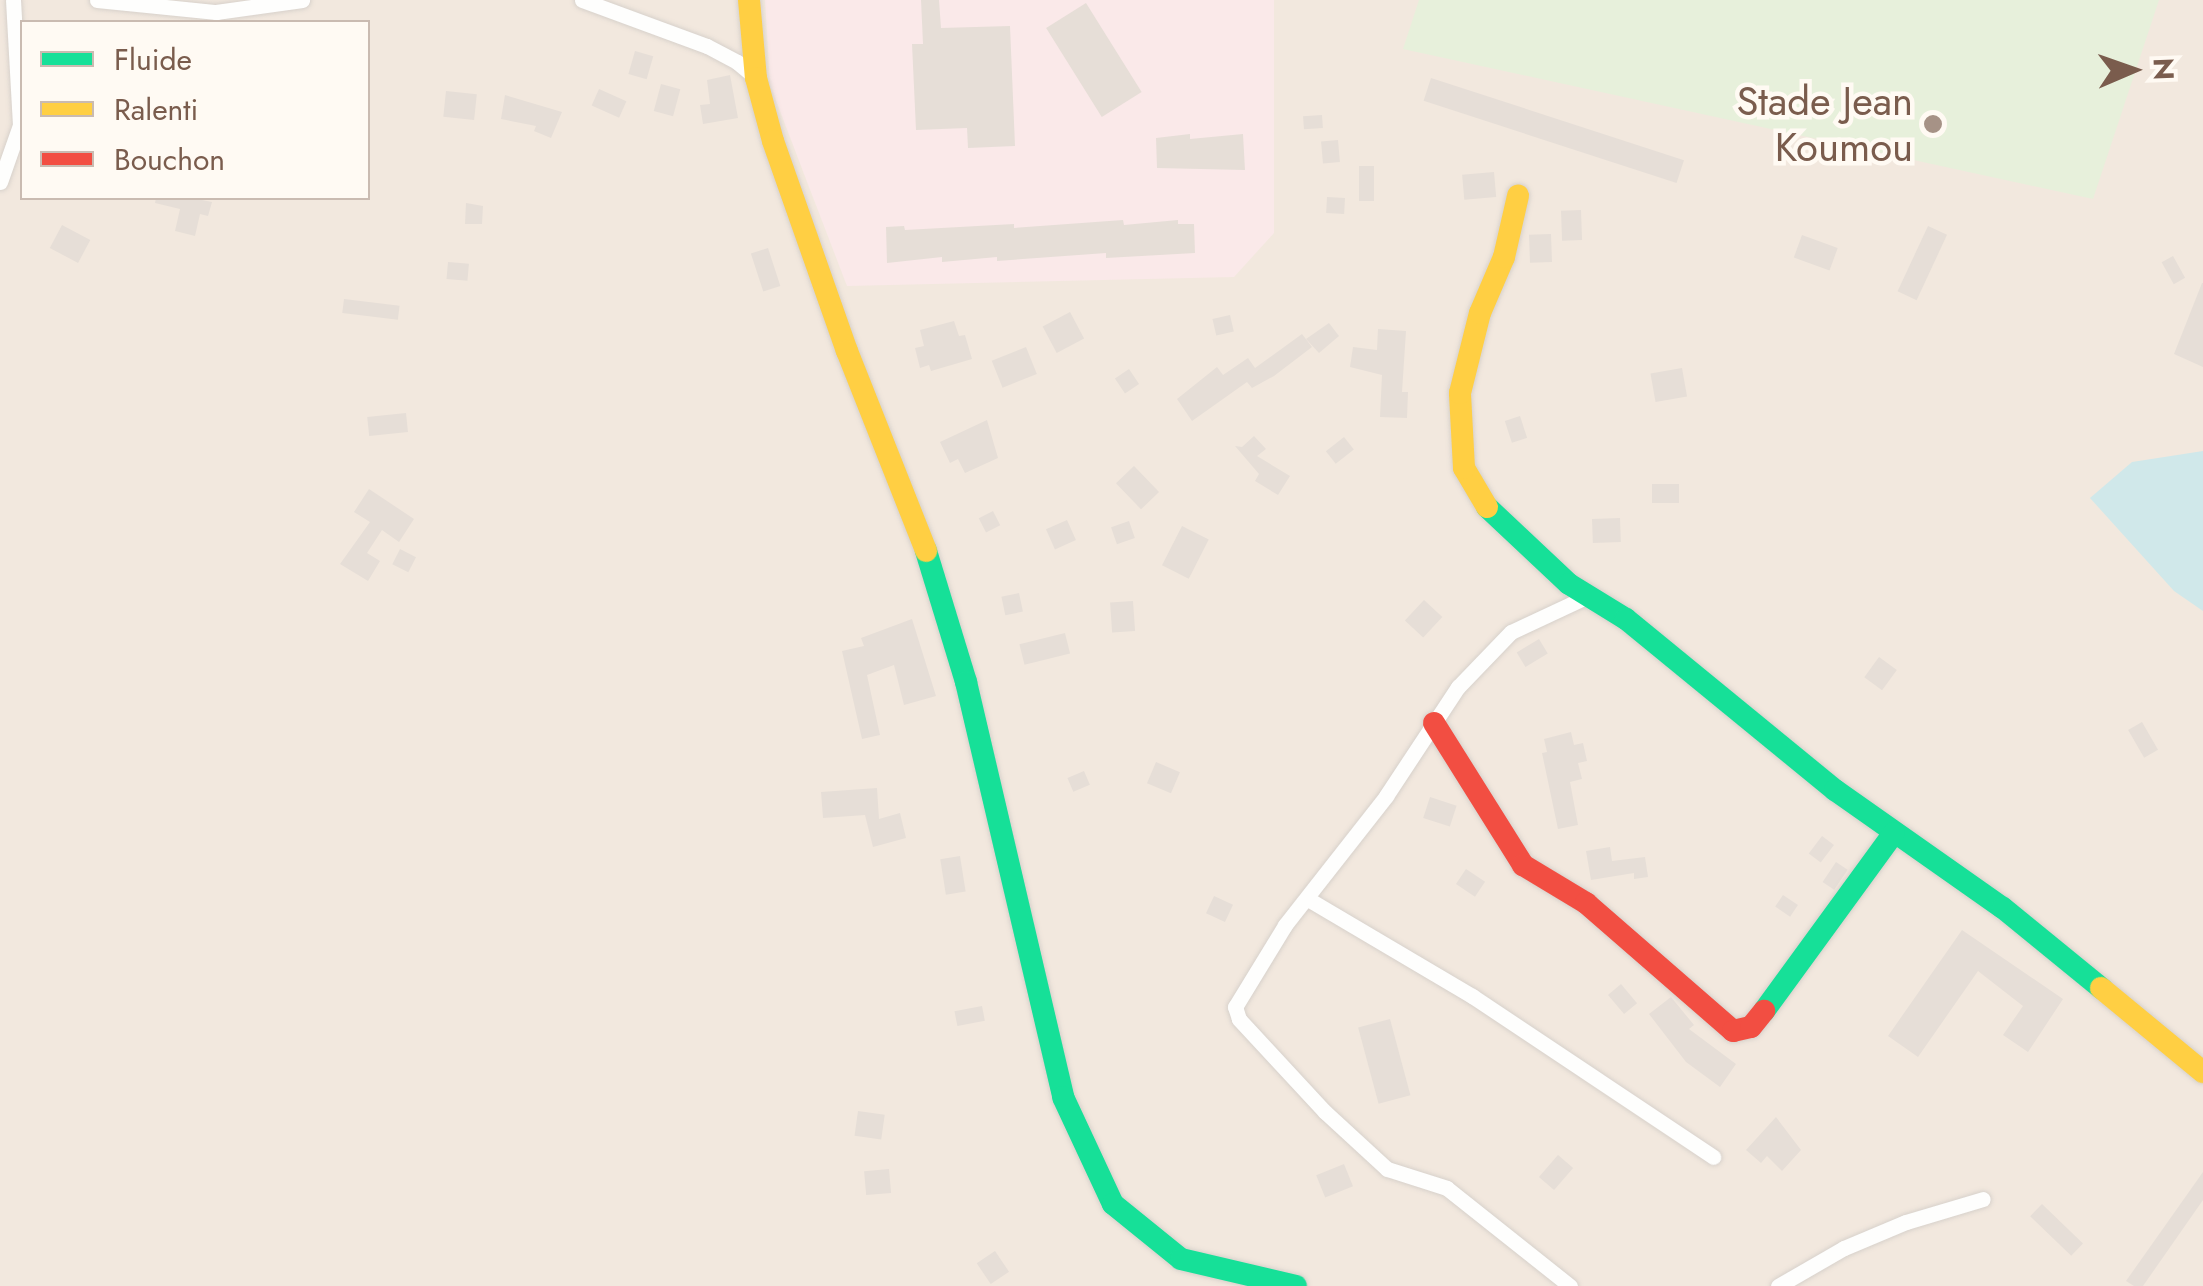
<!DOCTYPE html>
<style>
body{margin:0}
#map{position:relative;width:2203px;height:1286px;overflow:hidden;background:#f9f5f0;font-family:Jost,sans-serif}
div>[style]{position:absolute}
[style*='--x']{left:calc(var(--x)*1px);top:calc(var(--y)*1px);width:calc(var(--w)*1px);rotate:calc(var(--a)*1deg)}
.residential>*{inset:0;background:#f2e8de}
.medical>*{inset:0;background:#fae9e9}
.green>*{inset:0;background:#e7f0db}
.water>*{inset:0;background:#d0e8ea}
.building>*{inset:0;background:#e6ded7;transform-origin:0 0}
.roads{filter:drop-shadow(0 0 2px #d7d1cb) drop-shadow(0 0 2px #d7d1cb)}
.street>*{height:15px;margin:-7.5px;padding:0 7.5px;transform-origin:7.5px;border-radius:7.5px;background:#fefefd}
.fast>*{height:22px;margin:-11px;padding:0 11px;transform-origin:11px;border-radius:11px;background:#16e098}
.slow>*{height:22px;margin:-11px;padding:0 11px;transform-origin:11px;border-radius:11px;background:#ffcf43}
.jam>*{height:22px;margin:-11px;padding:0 11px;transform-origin:11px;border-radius:11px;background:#f24e42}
.dots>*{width:28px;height:28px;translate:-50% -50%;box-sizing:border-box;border:5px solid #fffaf3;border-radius:50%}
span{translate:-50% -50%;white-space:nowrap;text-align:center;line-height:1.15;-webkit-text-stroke:9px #fffaf3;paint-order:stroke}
.poi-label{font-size:40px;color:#7a5c4d}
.right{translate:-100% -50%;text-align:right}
.legend{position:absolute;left:20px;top:20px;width:350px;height:180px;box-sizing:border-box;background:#fffaf3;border:2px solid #cabbb1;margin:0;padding:12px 18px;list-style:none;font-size:30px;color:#7a5c4d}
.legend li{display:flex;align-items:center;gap:20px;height:50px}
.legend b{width:50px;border:2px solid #cabbb1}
.north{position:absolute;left:2083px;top:20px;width:100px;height:100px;-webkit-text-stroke:8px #fffaf3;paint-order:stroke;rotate:88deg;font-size:28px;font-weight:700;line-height:40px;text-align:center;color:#7a5c4d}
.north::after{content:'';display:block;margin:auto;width:35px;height:45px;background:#7a5c4d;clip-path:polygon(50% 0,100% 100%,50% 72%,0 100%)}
</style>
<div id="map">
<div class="residential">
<div style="clip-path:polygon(evenodd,0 0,2203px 0,2203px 1286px,0 1286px,0 0,22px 22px,368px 22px,368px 198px,22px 198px,22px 22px)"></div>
</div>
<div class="medical">
<div style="clip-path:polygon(765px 0,1274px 0,1274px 233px,1234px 277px,847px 286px,770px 85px)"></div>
</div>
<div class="green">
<div style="clip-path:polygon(1419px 0,2159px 0,2093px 199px,1403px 49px)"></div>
</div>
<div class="water">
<div style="clip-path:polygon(2203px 451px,2203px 611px,2174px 591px,2090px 498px,2132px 462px)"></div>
</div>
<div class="building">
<div style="clip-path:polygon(921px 0,939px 0,941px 28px,1010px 26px,1015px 146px,968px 148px,967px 128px,916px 130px,912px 44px,923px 44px)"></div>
<div style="left:1086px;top:3px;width:105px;height:47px;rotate:58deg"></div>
<div style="left:635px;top:51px;width:19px;height:24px;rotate:16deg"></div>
<div style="clip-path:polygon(730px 75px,738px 118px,703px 124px,700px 105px,710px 104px,707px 80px)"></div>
<div style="left:1431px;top:78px;width:266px;height:24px;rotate:18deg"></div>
<div style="left:661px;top:84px;width:20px;height:28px;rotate:15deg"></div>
<div style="left:599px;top:89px;width:30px;height:18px;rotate:24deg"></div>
<div style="left:446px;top:91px;width:31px;height:26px;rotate:6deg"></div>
<div style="clip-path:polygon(505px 95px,562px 112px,551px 138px,534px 131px,536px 126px,501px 119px)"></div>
<div style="left:1322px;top:115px;width:13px;height:19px;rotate:86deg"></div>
<div style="clip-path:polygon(1190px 134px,1190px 139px,1243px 134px,1245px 170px,1157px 168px,1156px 138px)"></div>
<div style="left:1338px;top:140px;width:22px;height:17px;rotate:85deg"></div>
<div style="left:1359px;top:166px;width:15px;height:35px"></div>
<div style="left:1494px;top:172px;width:25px;height:32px;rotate:85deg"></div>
<div style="left:1327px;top:197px;width:18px;height:16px;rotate:3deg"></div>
<div style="clip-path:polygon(156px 198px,192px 198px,212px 202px,208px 216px,200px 214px,195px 236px,175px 231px,180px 209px,155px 203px)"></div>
<div style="clip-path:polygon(466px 203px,483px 206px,482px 224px,465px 224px)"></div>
<div style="left:1581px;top:210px;width:30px;height:20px;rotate:88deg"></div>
<div style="clip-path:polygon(1123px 220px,1124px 225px,1178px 220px,1178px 224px,1194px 224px,1195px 253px,1106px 258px,1106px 253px,997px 261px,997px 257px,942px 262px,942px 257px,887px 263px,886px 227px,904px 226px,905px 230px,1014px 224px,1014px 228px)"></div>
<div style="left:62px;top:225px;width:32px;height:26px;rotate:28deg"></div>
<div style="left:1928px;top:226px;width:21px;height:72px;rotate:25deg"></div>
<div style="left:1551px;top:234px;width:28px;height:22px;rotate:88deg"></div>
<div style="left:1802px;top:235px;width:38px;height:24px;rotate:20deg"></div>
<div style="left:768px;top:248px;width:40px;height:18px;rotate:72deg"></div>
<div style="left:2173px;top:256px;width:25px;height:13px;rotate:61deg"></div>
<div style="left:448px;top:262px;width:21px;height:17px;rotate:5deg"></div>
<div style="clip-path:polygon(2202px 283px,2203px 283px,2203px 367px,2174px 354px)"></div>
<div style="left:344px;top:299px;width:56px;height:14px;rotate:7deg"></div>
<div style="left:1070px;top:312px;width:30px;height:31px;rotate:62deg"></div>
<div style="left:1230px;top:315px;width:17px;height:18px;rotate:77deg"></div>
<div style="clip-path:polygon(954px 321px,959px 336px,965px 335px,972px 359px,931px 371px,929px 365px,920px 368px,915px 348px,924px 346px,920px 330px)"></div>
<div style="clip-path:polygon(1329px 323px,1339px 336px,1319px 353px,1306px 339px)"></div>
<div style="clip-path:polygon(1378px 329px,1406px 331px,1402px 392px,1408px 392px,1407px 418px,1380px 417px,1382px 375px,1350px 367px,1353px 347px,1377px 350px)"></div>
<div style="clip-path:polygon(1302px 334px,1312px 347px,1274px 376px,1252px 388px,1247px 382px,1192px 421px,1177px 399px,1217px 367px,1223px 375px,1248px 358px,1255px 368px)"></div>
<div style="left:1026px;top:347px;width:29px;height:37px;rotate:68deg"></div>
<div style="left:1682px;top:368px;width:29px;height:32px;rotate:80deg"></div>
<div style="left:1129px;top:369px;width:18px;height:17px;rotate:56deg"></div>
<div style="left:406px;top:413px;width:19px;height:39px;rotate:84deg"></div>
<div style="left:1520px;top:416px;width:23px;height:16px;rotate:72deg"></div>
<div style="clip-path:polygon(987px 420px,998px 458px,965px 473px,958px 459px,950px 463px,940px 442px)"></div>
<div style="clip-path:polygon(1254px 436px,1266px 449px,1257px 456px,1290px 476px,1278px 495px,1255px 481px,1259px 474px,1235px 446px,1242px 447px)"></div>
<div style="left:1344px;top:437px;width:16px;height:23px;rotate:52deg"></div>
<div style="left:1134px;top:466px;width:36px;height:25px;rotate:46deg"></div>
<div style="left:1652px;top:484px;width:27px;height:19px"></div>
<div style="clip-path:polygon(369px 489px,414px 519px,399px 542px,382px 530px,367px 553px,380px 561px,368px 581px,340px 564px,370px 522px,354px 512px)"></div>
<div style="left:993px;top:511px;width:16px;height:16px;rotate:63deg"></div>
<div style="left:1620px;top:518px;width:24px;height:28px;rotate:88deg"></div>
<div style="left:1067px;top:520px;width:22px;height:23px;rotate:66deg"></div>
<div style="left:1129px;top:521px;width:18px;height:19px;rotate:71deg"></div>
<div style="left:1182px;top:526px;width:30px;height:44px;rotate:27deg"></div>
<div style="left:400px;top:549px;width:18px;height:17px;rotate:27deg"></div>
<div style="left:1019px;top:593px;width:19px;height:18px;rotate:78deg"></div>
<div style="left:1424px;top:600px;width:25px;height:28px;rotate:43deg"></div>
<div style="left:1133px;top:601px;width:30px;height:23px;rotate:86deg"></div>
<div style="clip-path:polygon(912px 619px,936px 696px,904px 705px,894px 665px,867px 675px,880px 735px,862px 739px,842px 651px,864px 646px,861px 638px)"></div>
<div style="left:1065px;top:633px;width:21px;height:47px;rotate:76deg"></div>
<div style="left:1539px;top:639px;width:17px;height:26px;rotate:59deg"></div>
<div style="left:1879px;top:657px;width:22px;height:25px;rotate:36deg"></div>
<div style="left:2142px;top:722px;width:32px;height:16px;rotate:60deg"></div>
<div style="clip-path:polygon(1571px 732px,1574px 745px,1583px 743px,1587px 761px,1578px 763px,1582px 779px,1570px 782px,1578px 825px,1558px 829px,1542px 753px,1547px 752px,1544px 739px)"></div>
<div style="left:1156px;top:762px;width:26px;height:23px;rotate:23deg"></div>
<div style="left:1084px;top:771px;width:15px;height:18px;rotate:67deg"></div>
<div style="clip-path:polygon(877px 788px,879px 819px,900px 813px,906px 838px,873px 847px,865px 815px,823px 818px,821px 792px)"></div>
<div style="left:1430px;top:797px;width:28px;height:22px;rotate:18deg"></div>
<div style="left:1822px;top:836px;width:15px;height:22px;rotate:37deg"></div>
<div style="clip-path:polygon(1610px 847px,1612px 861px,1645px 857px,1648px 877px,1634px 879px,1634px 873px,1591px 880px,1586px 851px)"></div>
<div style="left:960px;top:856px;width:36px;height:20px;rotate:81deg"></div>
<div style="left:1836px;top:862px;width:14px;height:24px;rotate:34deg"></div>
<div style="left:1466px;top:869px;width:23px;height:18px;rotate:34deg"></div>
<div style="left:1783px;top:895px;width:18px;height:14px;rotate:34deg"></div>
<div style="left:1214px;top:896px;width:21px;height:19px;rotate:25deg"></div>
<div style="clip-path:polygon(1962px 930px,2063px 999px,2028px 1052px,2003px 1035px,2023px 1006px,1978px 971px,1918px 1057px,1888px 1036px)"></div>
<div style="left:1621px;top:984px;width:25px;height:17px;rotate:50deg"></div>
<div style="clip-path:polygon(1671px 997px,1694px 1025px,1689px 1029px,1736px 1064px,1720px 1087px,1686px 1062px,1649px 1014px)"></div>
<div style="left:982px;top:1006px;width:15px;height:28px;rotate:79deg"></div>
<div style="left:1390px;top:1019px;width:79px;height:33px;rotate:75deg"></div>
<div style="left:858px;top:1111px;width:27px;height:25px;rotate:8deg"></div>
<div style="clip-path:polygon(1776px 1117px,1801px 1150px,1782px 1171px,1767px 1156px,1761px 1163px,1746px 1150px)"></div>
<div style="left:1558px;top:1155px;width:20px;height:29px;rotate:41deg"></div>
<div style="left:1344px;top:1164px;width:24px;height:30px;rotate:68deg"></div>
<div style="left:889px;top:1169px;width:24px;height:25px;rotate:85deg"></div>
<div style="clip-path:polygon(2203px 1172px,2203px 1200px,2143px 1286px,2134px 1286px,2126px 1281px)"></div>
<div style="left:2042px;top:1204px;width:57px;height:17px;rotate:44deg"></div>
<div style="left:995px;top:1251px;width:25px;height:22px;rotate:56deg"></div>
</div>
<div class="roads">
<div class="street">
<div style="--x:97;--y:0;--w:120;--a:5.8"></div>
<div style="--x:216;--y:12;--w:87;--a:-7.9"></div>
<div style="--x:582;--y:0;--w:133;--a:20.2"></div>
<div style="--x:707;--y:46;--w:34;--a:28"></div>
<div style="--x:737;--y:62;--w:25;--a:40"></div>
<div style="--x:0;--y:182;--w:60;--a:-70.7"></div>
<div style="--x:20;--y:125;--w:125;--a:-93.2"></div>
<div style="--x:1308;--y:899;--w:191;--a:30.6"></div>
<div style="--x:1472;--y:996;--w:290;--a:33.7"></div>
<div style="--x:1570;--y:1286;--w:157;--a:-141.5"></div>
<div style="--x:1447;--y:1188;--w:63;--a:-162.4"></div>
<div style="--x:1387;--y:1169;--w:84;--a:-137.4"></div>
<div style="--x:1325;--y:1112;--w:127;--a:-132.8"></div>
<div style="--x:1239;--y:1019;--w:13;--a:-108"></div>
<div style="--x:1235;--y:1007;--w:96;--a:-58.6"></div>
<div style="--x:1285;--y:925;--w:164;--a:-51.9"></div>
<div style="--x:1386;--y:796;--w:131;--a:-56.6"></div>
<div style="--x:1458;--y:687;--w:76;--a:-46.1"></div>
<div style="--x:1511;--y:632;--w:85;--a:-25.1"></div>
<div style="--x:1778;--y:1286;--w:76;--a:-29.9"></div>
<div style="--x:1844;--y:1248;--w:67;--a:-22.8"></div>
<div style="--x:1906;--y:1222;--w:80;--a:-16.6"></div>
</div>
<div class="fast">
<div style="--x:1487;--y:507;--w:112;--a:43.2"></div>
<div style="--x:1569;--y:584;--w:67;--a:31.6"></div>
<div style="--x:1626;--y:619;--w:270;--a:39.3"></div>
<div style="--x:1835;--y:790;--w:205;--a:35.1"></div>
<div style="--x:2003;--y:908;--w:127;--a:39.2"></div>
<div style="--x:926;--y:551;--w:137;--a:73"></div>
<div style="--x:966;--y:682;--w:426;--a:76.8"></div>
<div style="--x:1063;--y:1097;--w:118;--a:65"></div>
<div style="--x:1113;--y:1204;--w:87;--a:39"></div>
<div style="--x:1181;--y:1259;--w:118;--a:13.2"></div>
<div style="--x:1764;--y:1011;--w:220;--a:-53.9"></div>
</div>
<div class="slow">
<div style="--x:749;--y:0;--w:78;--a:84.9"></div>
<div style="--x:756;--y:78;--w:65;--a:74.9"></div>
<div style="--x:773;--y:141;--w:223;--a:70.6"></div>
<div style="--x:847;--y:351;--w:215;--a:68.4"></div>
<div style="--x:1487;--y:507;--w:45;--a:-120.5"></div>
<div style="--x:1464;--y:468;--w:75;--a:-93.1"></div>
<div style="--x:1460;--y:393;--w:82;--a:-76"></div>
<div style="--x:1480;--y:313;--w:61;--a:-66.8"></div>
<div style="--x:1504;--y:257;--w:63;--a:-77.1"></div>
<div style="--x:2101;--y:988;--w:132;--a:39.5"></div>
</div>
<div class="jam">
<div style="--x:1434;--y:723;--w:168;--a:57.9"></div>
<div style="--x:1523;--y:865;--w:74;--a:31.1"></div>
<div style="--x:1586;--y:903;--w:195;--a:41"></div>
<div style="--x:1733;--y:1031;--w:18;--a:-13"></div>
<div style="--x:1751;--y:1027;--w:21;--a:-51"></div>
</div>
</div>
<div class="dots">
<div style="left:1933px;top:124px;background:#a69286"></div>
</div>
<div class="poi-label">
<span class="right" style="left:1913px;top:124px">Stade Jean<br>Koumou</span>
</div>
<ul class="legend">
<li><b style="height:12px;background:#16e098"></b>Fluide</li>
<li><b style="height:12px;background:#ffcf43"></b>Ralenti</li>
<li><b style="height:12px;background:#f24e42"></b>Bouchon</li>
</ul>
<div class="north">N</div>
</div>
